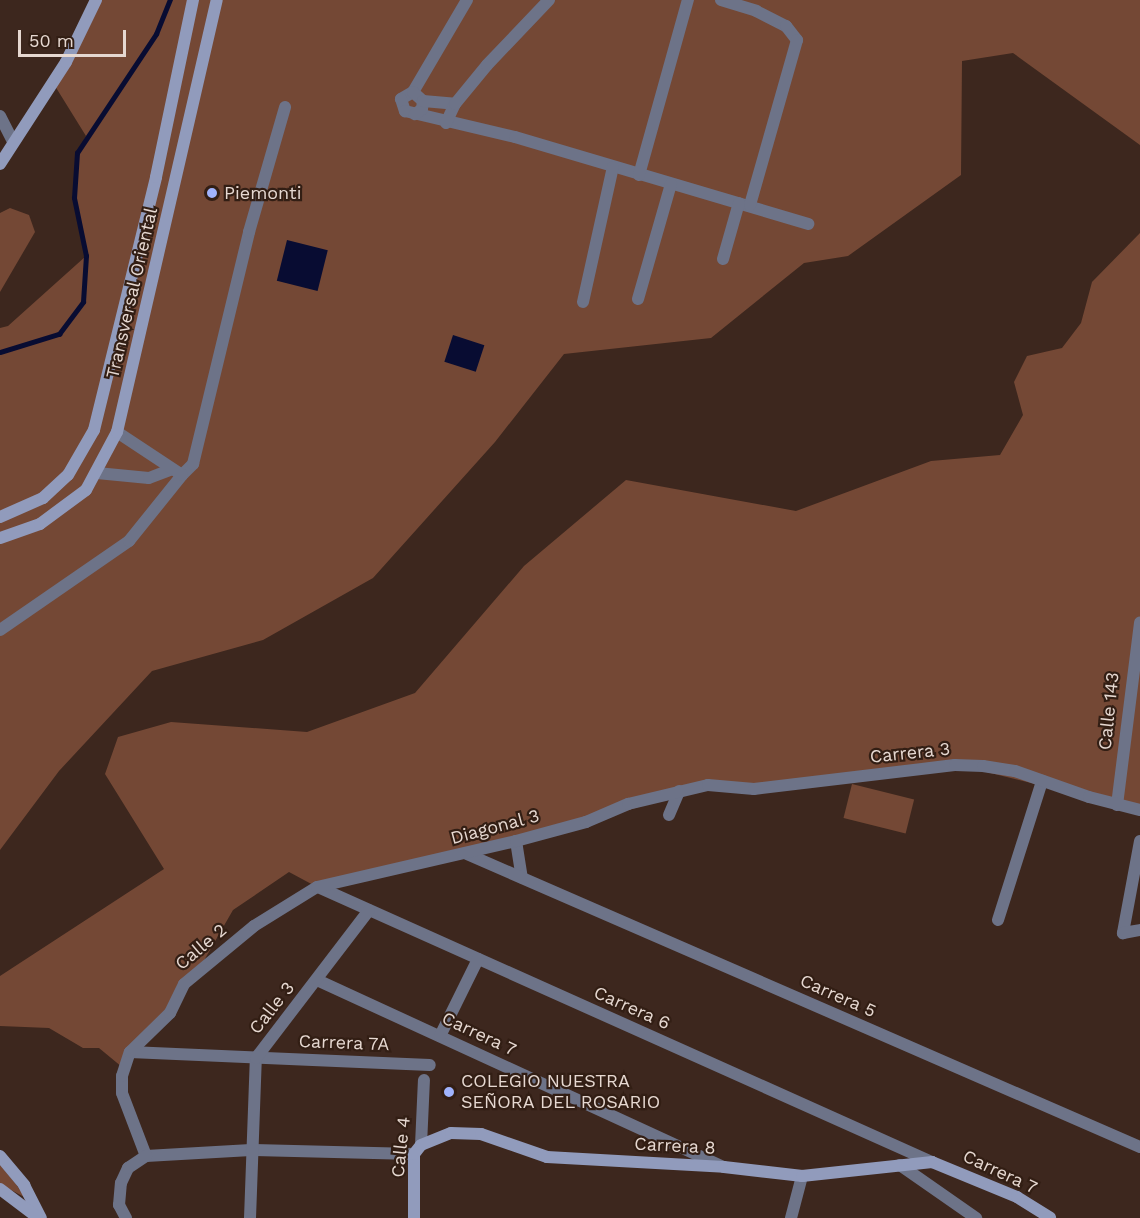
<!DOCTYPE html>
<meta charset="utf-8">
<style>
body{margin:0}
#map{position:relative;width:1140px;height:1218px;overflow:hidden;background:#3d271e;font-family:"Work Sans",sans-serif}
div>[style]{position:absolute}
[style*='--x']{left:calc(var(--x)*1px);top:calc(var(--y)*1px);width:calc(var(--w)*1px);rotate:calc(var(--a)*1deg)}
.green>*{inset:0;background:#744835;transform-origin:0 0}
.water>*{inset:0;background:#080c32;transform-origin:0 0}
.stream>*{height:4.5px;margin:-2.25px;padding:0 2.25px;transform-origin:2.25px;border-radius:2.25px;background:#080c32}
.street>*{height:12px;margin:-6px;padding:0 6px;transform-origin:6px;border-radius:6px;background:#6d7388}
.secondary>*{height:12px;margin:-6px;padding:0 6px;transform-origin:6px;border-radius:6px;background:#919bbc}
.dots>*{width:16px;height:16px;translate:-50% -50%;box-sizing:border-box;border:3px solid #321e14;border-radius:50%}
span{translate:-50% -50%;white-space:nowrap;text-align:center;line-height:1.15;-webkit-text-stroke:4.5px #321e14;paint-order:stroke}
.poi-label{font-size:18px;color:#e6d8d1}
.left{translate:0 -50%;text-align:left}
.street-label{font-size:18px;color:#e6d8d1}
.scale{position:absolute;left:18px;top:30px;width:108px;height:27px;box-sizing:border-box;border:3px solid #e6d8d1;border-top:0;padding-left:8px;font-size:18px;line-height:21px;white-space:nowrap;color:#e6d8d1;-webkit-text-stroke:4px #321e14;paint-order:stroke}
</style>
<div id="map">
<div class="green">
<div style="clip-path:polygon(98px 0,1140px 0,1140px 145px,1013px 53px,962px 61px,961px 175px,848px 256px,804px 263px,711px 338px,564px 354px,495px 442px,373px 578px,263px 640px,152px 671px,59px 771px,0 850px,0 328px,8px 326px,86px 256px,74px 198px,77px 153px,86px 136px,55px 86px)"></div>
<div style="clip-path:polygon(10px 208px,29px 215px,35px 232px,0 292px,0 213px)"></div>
<div style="clip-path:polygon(1140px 233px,1140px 810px,970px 768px,754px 789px,708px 785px,629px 810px,317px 887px,289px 872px,233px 910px,183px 997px,122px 1067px,99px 1048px,83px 1048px,49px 1028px,0 1026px,0 976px,164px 869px,105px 774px,118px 737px,171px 722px,307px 732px,415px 693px,524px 566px,626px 480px,796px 511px,931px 461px,1000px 455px,1023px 415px,1014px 382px,1027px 356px,1062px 348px,1081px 323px,1092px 282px)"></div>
<div style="left:852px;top:784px;width:64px;height:35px;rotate:14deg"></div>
<div style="clip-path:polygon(0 1165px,15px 1183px,26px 1198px,0 1184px)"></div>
</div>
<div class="water">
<div style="left:287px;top:240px;width:42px;height:42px;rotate:14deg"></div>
<div style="left:453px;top:335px;width:33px;height:28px;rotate:18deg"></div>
</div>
<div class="stream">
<div style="--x:0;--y:352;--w:62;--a:-17"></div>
<div style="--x:59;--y:334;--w:40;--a:-53"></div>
<div style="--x:83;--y:302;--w:46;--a:-86.3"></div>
<div style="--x:86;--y:256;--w:59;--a:-101.7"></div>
<div style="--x:74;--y:198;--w:45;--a:-86.2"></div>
<div style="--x:77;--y:153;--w:143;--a:-56.4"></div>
<div style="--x:156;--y:34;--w:37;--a:-68"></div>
</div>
<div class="street">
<div style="--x:467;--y:0;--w:107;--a:120.4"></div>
<div style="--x:413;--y:92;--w:14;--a:150"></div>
<div style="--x:401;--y:99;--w:13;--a:72"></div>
<div style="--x:405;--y:111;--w:113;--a:13.3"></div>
<div style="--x:515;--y:137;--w:306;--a:16.5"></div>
<div style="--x:721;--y:0;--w:37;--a:17"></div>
<div style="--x:756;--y:11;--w:34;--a:27"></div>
<div style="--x:786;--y:26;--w:18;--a:52"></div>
<div style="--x:797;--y:40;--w:172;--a:105.9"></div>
<div style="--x:413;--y:92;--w:13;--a:42"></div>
<div style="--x:423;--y:101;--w:8;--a:97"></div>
<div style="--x:422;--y:109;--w:9;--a:144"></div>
<div style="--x:423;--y:101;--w:32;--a:5"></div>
<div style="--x:0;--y:116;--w:28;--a:63"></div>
<div style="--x:446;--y:123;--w:21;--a:-65"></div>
<div style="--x:455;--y:104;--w:50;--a:-50.6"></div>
<div style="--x:487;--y:65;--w:90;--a:-46.4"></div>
<div style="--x:639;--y:175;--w:182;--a:-74.4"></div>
<div style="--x:723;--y:259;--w:58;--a:-74.1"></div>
<div style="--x:638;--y:299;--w:120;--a:-74"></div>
<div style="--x:583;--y:302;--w:138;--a:-77.5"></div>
<div style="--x:97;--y:473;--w:52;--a:5.5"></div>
<div style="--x:149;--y:478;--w:22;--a:-21"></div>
<div style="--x:182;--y:475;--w:16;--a:-45"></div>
<div style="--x:193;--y:464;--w:239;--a:-76.4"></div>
<div style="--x:249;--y:232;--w:130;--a:-73.9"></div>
<div style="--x:0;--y:630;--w:157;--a:-34.6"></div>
<div style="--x:129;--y:541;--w:85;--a:-51.2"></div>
<div style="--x:182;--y:475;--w:78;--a:-146.5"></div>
<div style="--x:1117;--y:805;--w:184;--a:-82.8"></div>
<div style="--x:669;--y:815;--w:26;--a:-67"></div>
<div style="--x:516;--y:841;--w:37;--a:81"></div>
<div style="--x:1140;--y:841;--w:94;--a:100.5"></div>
<div style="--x:1123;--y:933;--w:17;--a:-10"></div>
<div style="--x:467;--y:854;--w:734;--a:23.53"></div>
<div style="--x:318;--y:887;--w:673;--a:24.13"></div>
<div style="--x:998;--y:920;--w:146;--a:-72.4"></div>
<div style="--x:317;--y:980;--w:446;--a:24.7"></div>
<div style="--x:440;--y:1036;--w:86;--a:-63.7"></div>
<div style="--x:130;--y:1052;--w:300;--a:2.5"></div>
<div style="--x:421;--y:1145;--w:65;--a:-87.4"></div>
<div style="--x:146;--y:1156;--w:67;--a:-110.9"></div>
<div style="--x:122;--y:1093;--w:17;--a:-90"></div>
<div style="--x:122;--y:1076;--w:25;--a:-72"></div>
<div style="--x:130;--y:1052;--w:56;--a:-44.3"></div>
<div style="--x:170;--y:1013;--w:32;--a:-64"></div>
<div style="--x:184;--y:984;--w:91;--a:-39.6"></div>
<div style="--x:254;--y:926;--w:74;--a:-31.8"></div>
<div style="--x:317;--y:887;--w:204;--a:-13"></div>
<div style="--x:516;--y:841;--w:73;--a:-15.2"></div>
<div style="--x:586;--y:822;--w:46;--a:-23.2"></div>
<div style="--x:628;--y:804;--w:82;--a:-13.4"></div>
<div style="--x:708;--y:785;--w:46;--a:5"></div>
<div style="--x:754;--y:789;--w:202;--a:-6.8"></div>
<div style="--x:955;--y:765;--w:28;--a:2"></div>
<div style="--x:983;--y:766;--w:32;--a:9"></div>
<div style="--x:1015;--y:771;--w:78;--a:19.4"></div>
<div style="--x:1089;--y:797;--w:53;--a:14.3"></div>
<div style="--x:146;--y:1156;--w:105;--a:-3.3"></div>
<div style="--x:251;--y:1150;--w:163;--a:1.4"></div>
<div style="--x:900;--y:1165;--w:93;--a:34.9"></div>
<div style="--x:126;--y:1218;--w:15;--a:-118"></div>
<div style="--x:119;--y:1205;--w:22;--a:-85"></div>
<div style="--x:121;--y:1183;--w:17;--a:-65"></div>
<div style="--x:128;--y:1168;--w:22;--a:-34"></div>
<div style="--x:250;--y:1218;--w:160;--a:-87.9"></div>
<div style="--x:256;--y:1058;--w:186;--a:-52.6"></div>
<div style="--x:791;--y:1218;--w:43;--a:-75.3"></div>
</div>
<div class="secondary">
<div style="--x:0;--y:164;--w:121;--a:-57.1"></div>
<div style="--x:66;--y:62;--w:69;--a:-64.2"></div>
<div style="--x:0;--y:517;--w:47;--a:-23.8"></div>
<div style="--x:43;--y:498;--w:34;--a:-43"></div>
<div style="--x:68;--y:475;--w:52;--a:-60"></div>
<div style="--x:94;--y:430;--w:260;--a:-76.2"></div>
<div style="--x:156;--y:177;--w:181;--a:-78.2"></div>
<div style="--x:0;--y:538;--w:42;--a:-19.3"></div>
<div style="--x:40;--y:524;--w:57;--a:-36.5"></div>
<div style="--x:86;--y:490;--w:66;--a:-61.9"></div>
<div style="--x:117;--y:432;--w:443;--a:-77"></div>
<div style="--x:0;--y:1156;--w:38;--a:50"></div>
<div style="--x:24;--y:1185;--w:37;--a:63"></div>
<div style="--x:0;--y:1189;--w:46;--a:37.1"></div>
<div style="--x:414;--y:1218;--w:64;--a:-90"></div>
<div style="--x:414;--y:1154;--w:11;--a:-52"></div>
<div style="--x:421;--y:1145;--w:32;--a:-22"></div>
<div style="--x:451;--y:1133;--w:30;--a:2"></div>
<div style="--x:481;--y:1134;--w:70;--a:19.2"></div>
<div style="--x:547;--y:1157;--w:177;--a:3.2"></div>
<div style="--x:724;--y:1167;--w:79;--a:6.6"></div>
<div style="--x:802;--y:1176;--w:131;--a:-6.1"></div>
<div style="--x:932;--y:1162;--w:92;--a:22.4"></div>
<div style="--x:1017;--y:1197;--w:39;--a:32"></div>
</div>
<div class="dots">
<div style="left:212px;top:193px;background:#a0b3fd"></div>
<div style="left:449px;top:1092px;background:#a0b3fd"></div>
</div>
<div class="poi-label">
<span class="left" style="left:224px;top:193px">Piemonti</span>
<span class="left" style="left:461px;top:1092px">COLEGIO NUESTRA<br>SEÑORA DEL ROSARIO</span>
</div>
<div class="street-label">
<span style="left:132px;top:293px;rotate:-77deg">Transversal Oriental</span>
<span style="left:1109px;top:711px;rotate:-84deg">Calle 143</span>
<span style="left:910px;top:753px;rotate:-6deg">Carrera 3</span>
<span style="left:495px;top:827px;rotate:-15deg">Diagonal 3</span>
<span style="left:201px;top:947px;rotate:-40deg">Calle 2</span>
<span style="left:838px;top:996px;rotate:24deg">Carrera 5</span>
<span style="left:272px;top:1008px;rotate:-52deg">Calle 3</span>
<span style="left:632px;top:1008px;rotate:24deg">Carrera 6</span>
<span style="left:479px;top:1034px;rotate:25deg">Carrera 7</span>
<span style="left:344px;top:1043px;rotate:2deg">Carrera 7A</span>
<span style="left:675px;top:1146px;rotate:3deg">Carrera 8</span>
<span style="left:401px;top:1147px;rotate:-84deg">Calle 4</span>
<span style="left:1000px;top:1172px;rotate:25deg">Carrera 7</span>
</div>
<div class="scale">50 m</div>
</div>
